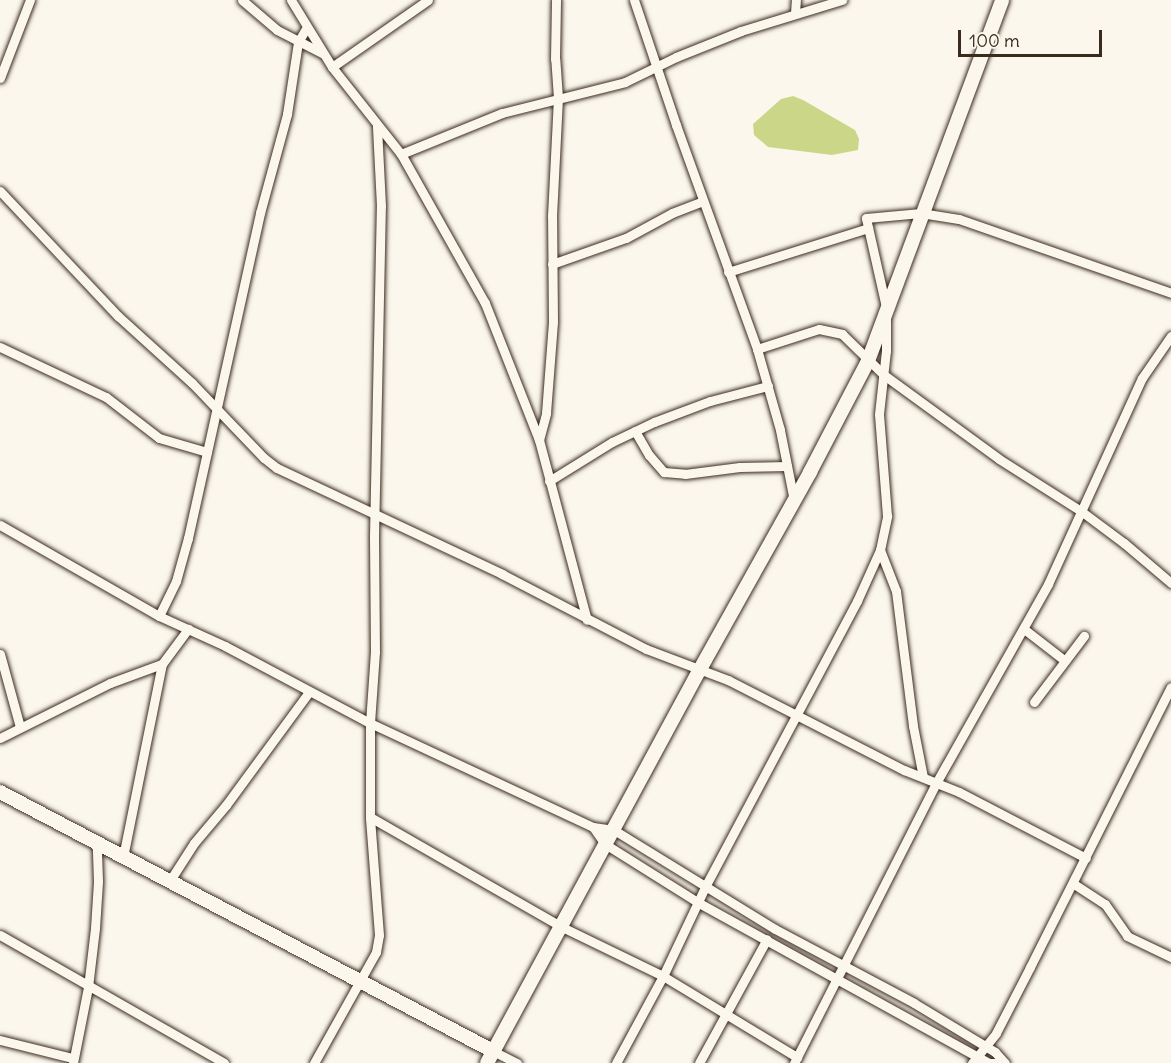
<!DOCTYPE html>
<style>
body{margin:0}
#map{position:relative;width:1171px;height:1063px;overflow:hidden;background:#fbf7ec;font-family:Delius,sans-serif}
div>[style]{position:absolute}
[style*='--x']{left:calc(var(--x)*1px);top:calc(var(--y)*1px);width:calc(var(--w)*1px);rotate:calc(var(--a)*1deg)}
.green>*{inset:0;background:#cbd689}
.roads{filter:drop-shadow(0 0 2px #3b2a1e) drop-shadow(0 0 2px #3b2a1e)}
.minor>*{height:9px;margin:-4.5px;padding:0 4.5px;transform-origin:4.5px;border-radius:4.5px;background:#fbf7ec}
.secondary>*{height:14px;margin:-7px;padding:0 7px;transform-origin:7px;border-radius:7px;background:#fbf7ec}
span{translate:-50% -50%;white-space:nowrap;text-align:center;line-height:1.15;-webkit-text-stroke:4.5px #fbf7ec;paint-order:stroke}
.scale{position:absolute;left:958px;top:30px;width:144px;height:27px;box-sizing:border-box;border:3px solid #3b2a1e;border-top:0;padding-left:8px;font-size:18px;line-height:21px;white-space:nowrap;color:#3b2a1e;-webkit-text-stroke:4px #fbf7ec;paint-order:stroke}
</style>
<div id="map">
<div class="green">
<div style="clip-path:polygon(793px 96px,803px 100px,855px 130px,859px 139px,858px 150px,832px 155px,768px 147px,754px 135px,753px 124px,781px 99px)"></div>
</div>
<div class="roads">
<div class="minor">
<div style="--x:242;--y:0;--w:46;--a:40.6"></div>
<div style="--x:277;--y:30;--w:51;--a:27.1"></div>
<div style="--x:291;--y:0;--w:79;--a:58.5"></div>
<div style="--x:332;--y:67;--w:111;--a:51.6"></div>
<div style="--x:401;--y:154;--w:171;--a:60.6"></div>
<div style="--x:485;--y:303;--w:147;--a:68.5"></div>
<div style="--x:539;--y:440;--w:186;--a:75.1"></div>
<div style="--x:634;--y:0;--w:132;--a:71.4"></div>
<div style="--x:676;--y:125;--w:238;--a:70.1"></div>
<div style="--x:757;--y:349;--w:84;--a:74.1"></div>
<div style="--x:780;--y:430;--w:72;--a:78.8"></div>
<div style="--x:795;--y:13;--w:13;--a:-86"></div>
<div style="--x:332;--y:67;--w:117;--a:-34.9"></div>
<div style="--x:0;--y:78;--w:84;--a:-69"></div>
<div style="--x:401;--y:154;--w:109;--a:-22.1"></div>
<div style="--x:502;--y:113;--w:127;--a:-14.1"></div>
<div style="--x:625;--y:82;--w:57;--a:-26.1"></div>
<div style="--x:676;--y:57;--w:70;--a:-21.8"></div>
<div style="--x:741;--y:31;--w:106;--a:-17.1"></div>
<div style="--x:0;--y:191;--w:172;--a:46.7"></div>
<div style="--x:118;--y:316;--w:100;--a:42.2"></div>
<div style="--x:192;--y:383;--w:104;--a:46.2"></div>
<div style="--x:264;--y:458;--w:16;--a:38"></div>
<div style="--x:277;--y:468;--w:249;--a:25.2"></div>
<div style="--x:502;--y:574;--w:162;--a:27.5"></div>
<div style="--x:646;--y:649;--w:88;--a:20.7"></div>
<div style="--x:728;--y:680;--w:198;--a:27.1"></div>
<div style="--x:904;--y:770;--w:59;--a:21.8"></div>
<div style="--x:959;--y:792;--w:143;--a:27.5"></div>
<div style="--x:552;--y:264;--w:78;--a:-19.4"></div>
<div style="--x:626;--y:238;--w:52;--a:-28.5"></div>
<div style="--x:672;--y:213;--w:33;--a:-21"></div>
<div style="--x:728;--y:272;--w:147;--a:-17.4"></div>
<div style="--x:0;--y:347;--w:117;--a:25.3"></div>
<div style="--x:106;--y:397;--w:67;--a:37.7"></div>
<div style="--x:159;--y:438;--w:50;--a:16.3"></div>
<div style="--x:757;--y:349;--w:65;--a:-17.9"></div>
<div style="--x:819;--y:329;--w:24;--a:12"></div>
<div style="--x:842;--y:334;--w:59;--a:44.3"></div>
<div style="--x:884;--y:375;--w:142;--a:36.1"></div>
<div style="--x:999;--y:459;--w:97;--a:32.4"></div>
<div style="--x:1081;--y:511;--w:54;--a:36.7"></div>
<div style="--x:1124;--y:543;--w:62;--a:40.4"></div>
<div style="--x:635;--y:431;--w:28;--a:60"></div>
<div style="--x:649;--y:455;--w:23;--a:49"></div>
<div style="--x:664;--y:472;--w:21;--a:5"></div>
<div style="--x:685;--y:474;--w:55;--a:-7.3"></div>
<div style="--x:740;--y:467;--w:47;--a:-1.2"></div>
<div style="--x:539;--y:440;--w:28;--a:-75"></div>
<div style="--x:546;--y:413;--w:91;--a:-85.6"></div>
<div style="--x:553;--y:322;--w:106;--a:-90.5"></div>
<div style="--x:552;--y:216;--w:118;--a:-87.1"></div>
<div style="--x:558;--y:98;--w:39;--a:-94"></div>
<div style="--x:555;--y:59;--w:59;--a:-89"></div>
<div style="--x:549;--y:481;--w:74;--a:-31.8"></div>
<div style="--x:612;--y:442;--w:47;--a:-25.5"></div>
<div style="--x:654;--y:422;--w:60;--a:-20.6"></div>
<div style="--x:710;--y:401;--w:60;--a:-14.5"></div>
<div style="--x:0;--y:525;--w:183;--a:29.8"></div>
<div style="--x:159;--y:616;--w:72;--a:24.4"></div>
<div style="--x:225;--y:646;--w:164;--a:28"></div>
<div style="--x:370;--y:723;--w:246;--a:25"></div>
<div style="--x:593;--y:827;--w:21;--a:8"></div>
<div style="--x:614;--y:830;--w:189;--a:31.6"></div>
<div style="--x:775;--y:929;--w:157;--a:28"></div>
<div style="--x:914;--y:1003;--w:95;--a:31.2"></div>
<div style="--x:995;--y:1052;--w:15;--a:48"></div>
<div style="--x:880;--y:550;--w:44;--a:68.7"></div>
<div style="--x:896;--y:591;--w:136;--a:82.8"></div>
<div style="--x:913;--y:726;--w:52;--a:78.9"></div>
<div style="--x:159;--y:616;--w:39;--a:-64"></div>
<div style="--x:176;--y:581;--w:45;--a:-74.4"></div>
<div style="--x:188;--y:538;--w:333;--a:-77.5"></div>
<div style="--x:260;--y:213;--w:103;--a:-74.7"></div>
<div style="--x:287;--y:114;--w:73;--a:-81.3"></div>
<div style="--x:298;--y:42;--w:17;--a:-59"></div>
<div style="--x:1024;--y:629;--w:51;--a:37.8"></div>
<div style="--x:0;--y:654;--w:76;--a:74.7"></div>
<div style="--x:1034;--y:702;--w:83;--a:-52.9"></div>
<div style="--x:0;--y:738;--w:123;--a:-26.6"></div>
<div style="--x:110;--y:683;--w:55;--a:-20.1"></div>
<div style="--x:162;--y:664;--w:44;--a:-53.4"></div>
<div style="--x:370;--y:817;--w:219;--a:29.8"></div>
<div style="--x:560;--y:926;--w:114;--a:25.9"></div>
<div style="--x:663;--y:976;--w:157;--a:31.2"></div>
<div style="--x:593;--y:827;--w:21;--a:55"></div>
<div style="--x:605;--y:844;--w:111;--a:32.1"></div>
<div style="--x:699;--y:903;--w:331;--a:28.9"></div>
<div style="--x:989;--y:1063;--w:15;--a:0"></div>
<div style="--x:123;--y:857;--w:197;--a:-78.6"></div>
<div style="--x:169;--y:882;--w:46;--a:-57.3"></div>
<div style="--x:194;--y:843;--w:50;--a:-49.9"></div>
<div style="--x:226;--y:805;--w:140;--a:-53.7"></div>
<div style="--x:1074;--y:884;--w:37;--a:33"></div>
<div style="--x:1105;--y:904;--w:39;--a:55"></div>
<div style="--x:1127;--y:936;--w:49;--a:25.5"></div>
<div style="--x:0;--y:935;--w:258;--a:29.7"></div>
<div style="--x:0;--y:1040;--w:75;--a:13.9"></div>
<div style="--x:493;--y:1051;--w:27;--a:27"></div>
<div style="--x:73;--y:1063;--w:77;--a:-78.8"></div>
<div style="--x:88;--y:987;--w:59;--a:-83.2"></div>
<div style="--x:95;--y:928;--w:47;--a:-86.3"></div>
<div style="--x:98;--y:881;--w:38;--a:-92"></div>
<div style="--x:314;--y:1063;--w:127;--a:-60.8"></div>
<div style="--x:376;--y:952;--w:17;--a:-80"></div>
<div style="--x:379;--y:935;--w:118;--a:-94.4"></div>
<div style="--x:370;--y:817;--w:94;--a:-90"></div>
<div style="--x:370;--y:723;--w:71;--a:-86"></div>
<div style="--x:375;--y:652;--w:116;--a:-90.5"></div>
<div style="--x:374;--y:536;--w:330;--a:-88.8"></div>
<div style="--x:381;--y:206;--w:80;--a:-92.9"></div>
<div style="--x:616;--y:1063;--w:99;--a:-61.6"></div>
<div style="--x:663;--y:976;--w:98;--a:-64.7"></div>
<div style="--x:705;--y:887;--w:324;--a:-62"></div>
<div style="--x:857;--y:601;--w:56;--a:-65.7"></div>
<div style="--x:880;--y:550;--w:35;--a:-78"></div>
<div style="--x:887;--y:516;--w:102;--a:-94.5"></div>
<div style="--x:879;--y:414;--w:63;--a:-83.7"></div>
<div style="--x:886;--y:351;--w:44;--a:-90"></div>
<div style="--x:886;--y:307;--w:91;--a:-102.7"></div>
<div style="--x:866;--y:218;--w:55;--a:-5.2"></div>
<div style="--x:921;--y:213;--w:38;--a:9"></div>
<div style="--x:959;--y:219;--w:225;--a:19.2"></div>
<div style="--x:699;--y:1063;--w:141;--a:-61.3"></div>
<div style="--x:794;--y:1063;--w:314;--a:-63.1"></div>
<div style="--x:936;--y:783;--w:228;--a:-60.6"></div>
<div style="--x:1048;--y:584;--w:226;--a:-65.5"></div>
<div style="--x:1142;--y:378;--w:51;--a:-55.4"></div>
<div style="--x:972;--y:1063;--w:38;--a:-51"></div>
<div style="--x:996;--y:1033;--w:74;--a:-62.7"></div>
<div style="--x:1030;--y:967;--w:313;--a:-63.3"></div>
</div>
<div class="secondary">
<div style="--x:0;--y:792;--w:557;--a:27.72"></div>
<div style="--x:487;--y:1063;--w:446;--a:-61.6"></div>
<div style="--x:699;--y:671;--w:228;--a:-60.8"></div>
<div style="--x:810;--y:472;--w:125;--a:-62.4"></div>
<div style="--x:868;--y:361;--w:385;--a:-69.6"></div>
</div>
</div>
<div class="scale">100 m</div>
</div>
